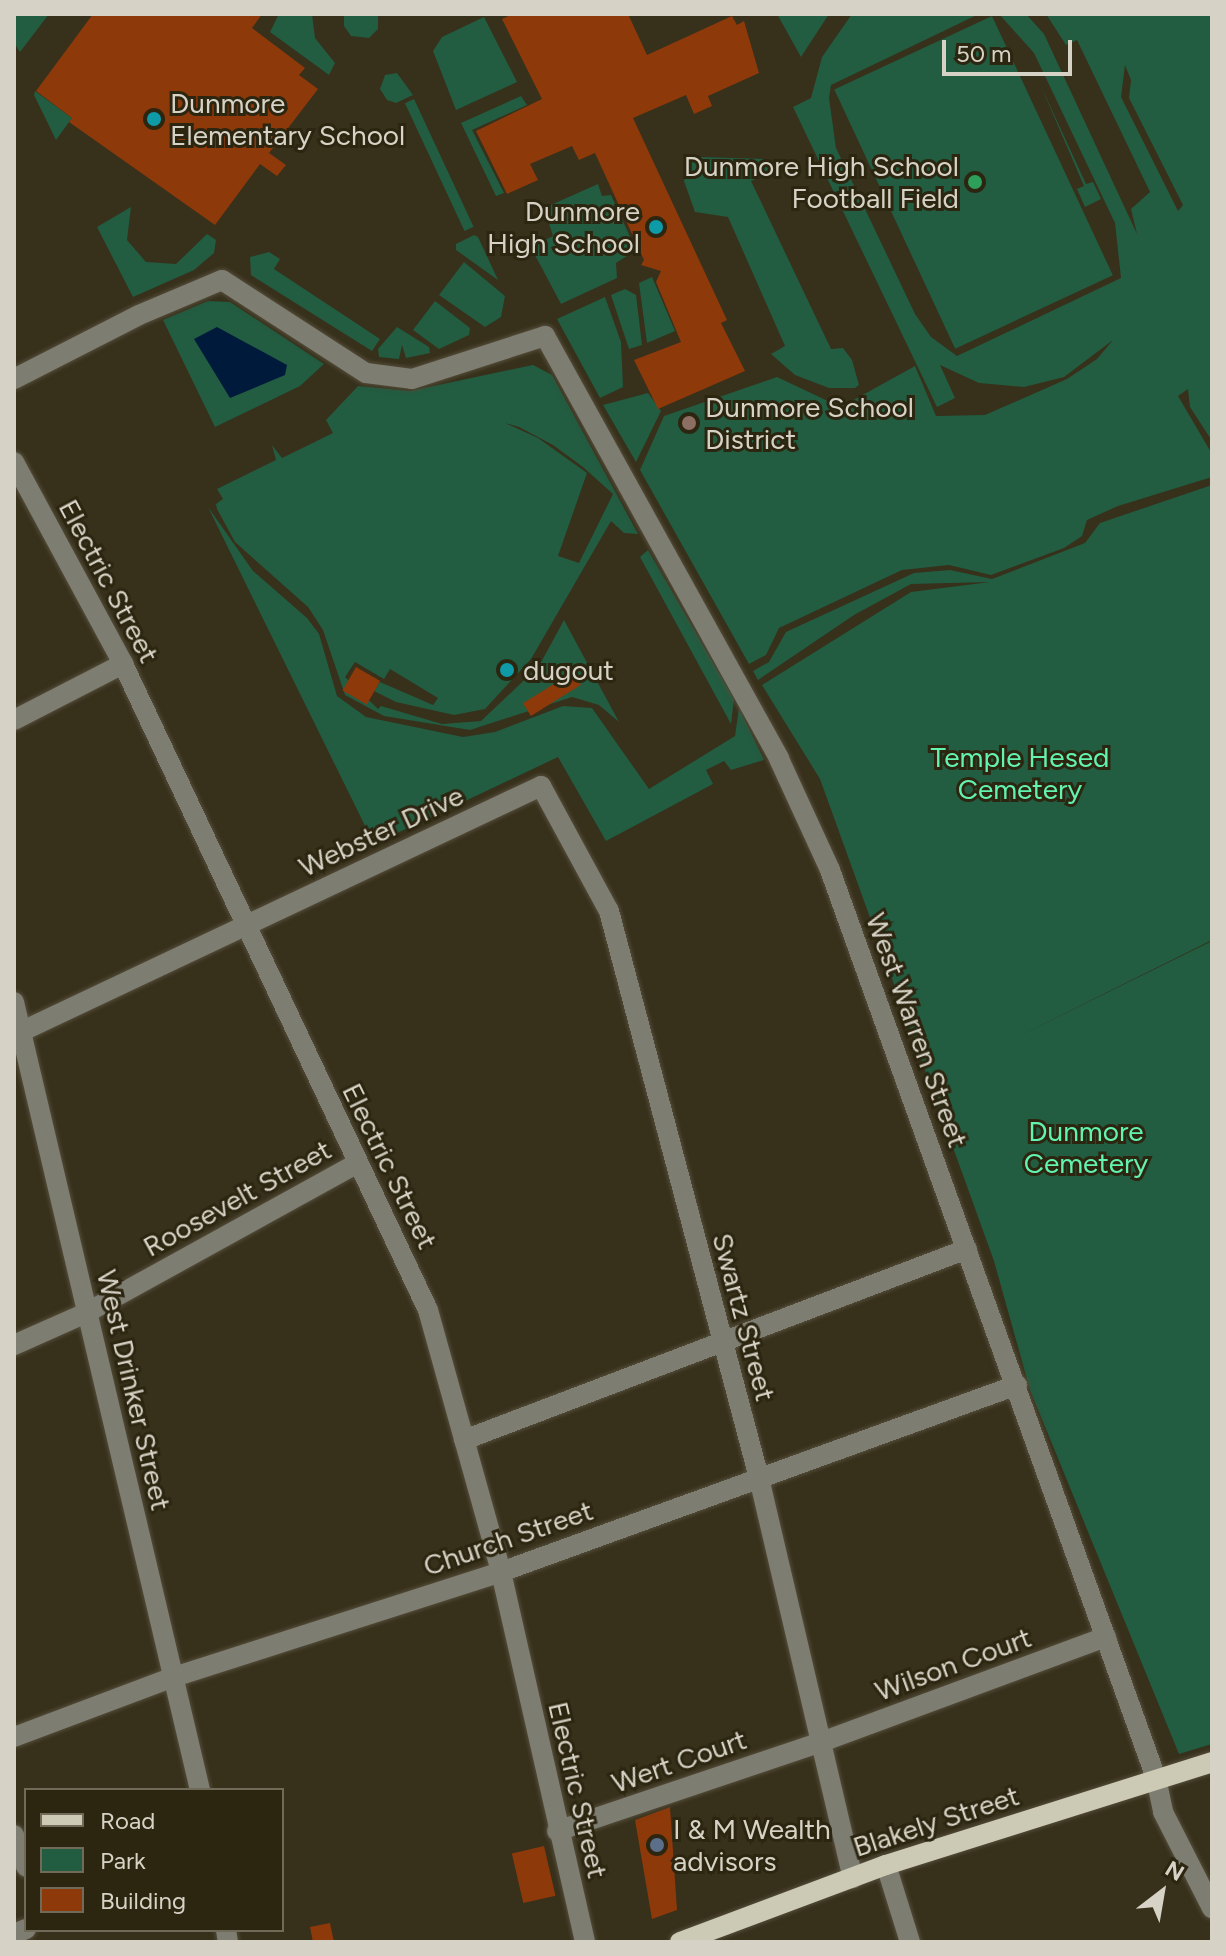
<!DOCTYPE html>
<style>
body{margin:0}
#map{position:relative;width:1226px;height:1956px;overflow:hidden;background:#37301b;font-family:Figtree,sans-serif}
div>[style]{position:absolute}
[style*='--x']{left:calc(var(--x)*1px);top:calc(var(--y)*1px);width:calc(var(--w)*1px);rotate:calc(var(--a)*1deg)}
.green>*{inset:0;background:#225c41;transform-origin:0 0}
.water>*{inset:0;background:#001a3c}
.building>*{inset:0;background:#8e390a;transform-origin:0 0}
.roads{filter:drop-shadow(0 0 2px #544d3a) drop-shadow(0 0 2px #544d3a)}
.minor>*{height:20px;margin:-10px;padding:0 10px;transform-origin:10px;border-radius:10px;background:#7e7d72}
.major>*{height:20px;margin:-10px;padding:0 10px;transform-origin:10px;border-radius:10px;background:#cccab4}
.dots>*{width:22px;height:22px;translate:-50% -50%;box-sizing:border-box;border:4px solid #2c2611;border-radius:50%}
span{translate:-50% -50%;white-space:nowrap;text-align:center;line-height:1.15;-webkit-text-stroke:6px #2c2611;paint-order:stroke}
.poi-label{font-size:28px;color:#d6d2c5}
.left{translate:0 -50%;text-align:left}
.right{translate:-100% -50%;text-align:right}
.street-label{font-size:28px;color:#d6d2c5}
.park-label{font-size:28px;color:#62f3b1}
.frame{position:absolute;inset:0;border:16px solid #d6d2c5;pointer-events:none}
.legend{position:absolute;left:24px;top:1788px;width:260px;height:144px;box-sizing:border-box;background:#2c2611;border:2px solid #706b59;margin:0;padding:10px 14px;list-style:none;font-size:24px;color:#d6d2c5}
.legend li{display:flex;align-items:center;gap:16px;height:40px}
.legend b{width:40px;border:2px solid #706b59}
.north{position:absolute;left:1122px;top:1852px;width:80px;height:80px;-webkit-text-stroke:6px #2c2611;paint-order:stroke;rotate:31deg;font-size:22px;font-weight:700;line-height:32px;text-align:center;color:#d6d2c5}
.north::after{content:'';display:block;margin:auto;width:28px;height:36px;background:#d6d2c5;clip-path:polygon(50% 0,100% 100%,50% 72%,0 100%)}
.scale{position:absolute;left:942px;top:40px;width:130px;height:36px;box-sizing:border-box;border:4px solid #d6d2c5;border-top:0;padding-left:10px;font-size:24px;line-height:28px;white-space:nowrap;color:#d6d2c5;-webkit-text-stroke:6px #2c2611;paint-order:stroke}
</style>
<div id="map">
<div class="green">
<div style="clip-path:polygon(14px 14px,49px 14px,20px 52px,14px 43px)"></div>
<div style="clip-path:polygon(279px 14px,312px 14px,315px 38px,335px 63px,329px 75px,270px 32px)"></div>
<div style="clip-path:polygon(344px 14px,378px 14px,378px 29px,369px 38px,351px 36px,344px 26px)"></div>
<div style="clip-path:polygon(777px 14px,829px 14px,801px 57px)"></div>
<div style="clip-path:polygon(evenodd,852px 14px,979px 14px,831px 85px,829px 98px,836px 148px,915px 314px,931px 337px,957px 356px,1121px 278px,1115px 223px,1034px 53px,999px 14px,1026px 14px,1044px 34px,1137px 234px,1131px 209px,1150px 192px,1077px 40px,1066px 45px,1046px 14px,1212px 14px,1212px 441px,1190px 407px,1188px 389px,1178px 396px,1212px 454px,1212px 477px,1118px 506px,1087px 520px,1082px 536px,1064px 548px,991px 575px,949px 565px,902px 570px,779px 628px,766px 655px,749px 664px,640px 470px,664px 416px,777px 377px,832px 403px,850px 402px,915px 366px,936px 416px,985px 415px,1067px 379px,1097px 359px,1113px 340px,1064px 377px,1024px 387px,979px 383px,940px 365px,955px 398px,937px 407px,793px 107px,811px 98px,822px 57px,852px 14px,1125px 65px,1131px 80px,1129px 98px,1183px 205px,1178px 211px,1121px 97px,1125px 65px)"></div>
<div style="left:992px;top:16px;width:286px;height:174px;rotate:65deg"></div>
<div style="clip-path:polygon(484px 17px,517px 82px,456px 110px,433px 51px,442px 37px)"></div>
<div style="clip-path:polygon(397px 73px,413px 95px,396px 103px,387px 100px,380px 89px,385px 75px)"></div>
<div style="clip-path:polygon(1040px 84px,1086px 184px,1093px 182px,1101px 199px,1085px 207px,1077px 189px,1084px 186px)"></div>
<div style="clip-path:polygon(35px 91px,72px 118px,56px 140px,34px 95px)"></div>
<div style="clip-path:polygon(521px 96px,527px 105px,472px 130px,504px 193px,496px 196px,461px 123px)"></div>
<div style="left:414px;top:99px;width:141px;height:10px;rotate:65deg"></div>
<div style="clip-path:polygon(701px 157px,764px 159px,771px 172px,751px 181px,831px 349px,843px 348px,852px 360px,859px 385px,855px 388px,829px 388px,795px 375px,771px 354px,785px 346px,728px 217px,695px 212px,684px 181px,689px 162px)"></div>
<div style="clip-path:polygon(598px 184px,602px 196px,611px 195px,636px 250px,616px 263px,617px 278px,561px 304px,527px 240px,530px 236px,535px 245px,553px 236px,544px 208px)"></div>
<div style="clip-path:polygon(131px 207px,127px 240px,146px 262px,176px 264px,207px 234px,216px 240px,214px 253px,194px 270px,133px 297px,97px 227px)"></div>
<div style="clip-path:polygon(474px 235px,478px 237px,498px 280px,456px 250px,456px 244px)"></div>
<div style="clip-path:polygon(269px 252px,280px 259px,274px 269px,380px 339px,372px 351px,251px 275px,250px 257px)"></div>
<div style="clip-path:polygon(464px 262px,505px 296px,501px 317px,485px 327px,439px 295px)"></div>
<div style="clip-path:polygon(652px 277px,675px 331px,647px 343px,639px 283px)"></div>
<div style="clip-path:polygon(625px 289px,636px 295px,642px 345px,629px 349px,611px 295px)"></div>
<div style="clip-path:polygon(605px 297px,621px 342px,623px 387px,600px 398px,557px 319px)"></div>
<div style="clip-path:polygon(208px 301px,230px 302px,324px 364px,300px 386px,215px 427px,163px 320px)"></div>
<div style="clip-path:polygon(435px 301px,470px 328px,469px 335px,439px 349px,413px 330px)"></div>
<div style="clip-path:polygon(397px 327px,429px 347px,430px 353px,406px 358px,402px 345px,399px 359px,379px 357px,378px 349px)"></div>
<div style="clip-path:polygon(evenodd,533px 365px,552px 375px,638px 534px,624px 533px,611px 521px,531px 659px,485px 709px,454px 715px,396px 702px,374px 691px,380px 682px,433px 705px,438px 698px,390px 669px,384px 679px,355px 662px,345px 677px,378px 709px,381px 706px,442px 724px,481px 721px,539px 666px,564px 620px,619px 722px,599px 705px,572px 697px,470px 730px,384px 716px,345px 695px,323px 630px,308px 607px,235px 542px,217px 509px,216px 504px,223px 499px,217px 489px,276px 460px,272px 445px,282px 458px,333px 433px,326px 420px,358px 386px,410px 391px,533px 365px,505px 423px,519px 427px,553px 445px,583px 467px,613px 494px,579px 563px,558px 556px,587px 473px,538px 438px,505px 423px)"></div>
<div style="clip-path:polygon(648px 393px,661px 411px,636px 462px,603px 405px)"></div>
<div style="clip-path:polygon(1212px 485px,1212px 940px,1013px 1039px,1212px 941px,1212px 1744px,1179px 1754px,1030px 1390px,994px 1261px,820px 779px,762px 685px,911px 592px,990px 582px,911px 584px,854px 615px,758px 680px,753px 671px,769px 662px,786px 632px,914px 573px,950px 570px,992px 579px,1085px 543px,1100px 523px)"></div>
<div style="clip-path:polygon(208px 507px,253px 571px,307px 618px,319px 634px,337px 696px,366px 717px,463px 737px,495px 732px,563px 706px,592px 708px,649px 789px,735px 736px,739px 708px,764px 760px,731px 770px,724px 761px,706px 770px,713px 784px,606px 841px,558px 757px,374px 844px)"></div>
<div style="clip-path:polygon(648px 550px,734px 699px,731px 724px,640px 557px)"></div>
</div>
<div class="water">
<div style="clip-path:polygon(217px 327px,287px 365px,285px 375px,230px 398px,194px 339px)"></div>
</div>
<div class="building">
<div style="clip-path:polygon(93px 14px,262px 14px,252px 28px,305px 68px,299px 75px,318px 89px,269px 153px,286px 165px,277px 176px,260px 164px,215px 225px,69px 122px,72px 118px,36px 91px)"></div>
<div style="clip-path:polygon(513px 14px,628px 14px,647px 55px,732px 16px,737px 25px,744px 21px,759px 73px,708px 96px,712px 106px,694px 114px,686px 95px,633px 118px,727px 320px,721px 323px,745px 371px,658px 409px,634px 360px,681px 342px,656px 282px,661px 271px,641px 265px,644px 260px,595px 153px,579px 160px,572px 146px,530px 164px,538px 180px,507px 194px,476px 131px,542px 99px,502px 19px)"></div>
<div style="left:356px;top:667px;width:28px;height:27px;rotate:30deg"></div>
<div style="left:573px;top:672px;width:15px;height:59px;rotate:58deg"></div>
<div style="clip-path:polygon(670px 1807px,677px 1910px,652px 1919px,635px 1820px)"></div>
<div style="left:544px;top:1846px;width:51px;height:33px;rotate:77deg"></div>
<div style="clip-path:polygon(330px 1923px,334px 1942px,313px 1942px,310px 1927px)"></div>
</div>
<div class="roads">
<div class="minor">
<div style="--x:14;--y:379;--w:140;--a:-27.1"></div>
<div style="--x:139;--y:315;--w:90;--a:-22.9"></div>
<div style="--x:222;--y:280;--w:171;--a:32.9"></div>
<div style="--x:366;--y:373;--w:46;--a:7.4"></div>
<div style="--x:412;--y:379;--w:140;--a:-17.9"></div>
<div style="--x:545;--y:336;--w:483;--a:61"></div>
<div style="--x:779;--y:759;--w:122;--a:65.3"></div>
<div style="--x:830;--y:870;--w:965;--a:70.25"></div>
<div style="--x:1156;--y:1778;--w:35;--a:78"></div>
<div style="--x:1163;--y:1812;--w:108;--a:63"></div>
<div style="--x:14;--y:462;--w:230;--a:61.6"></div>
<div style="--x:123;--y:664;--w:714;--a:64.73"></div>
<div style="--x:428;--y:1310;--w:272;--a:74.4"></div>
<div style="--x:501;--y:1572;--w:379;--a:77.2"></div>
<div style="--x:14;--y:720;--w:123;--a:-27.2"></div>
<div style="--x:14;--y:1002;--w:810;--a:76.72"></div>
<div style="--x:14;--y:1035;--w:583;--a:-25.29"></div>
<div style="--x:541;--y:786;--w:142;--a:61.5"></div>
<div style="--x:609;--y:911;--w:587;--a:75.18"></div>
<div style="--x:759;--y:1478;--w:411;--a:76.8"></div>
<div style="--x:14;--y:1345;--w:81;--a:-24"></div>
<div style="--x:88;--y:1312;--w:308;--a:-28.9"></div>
<div style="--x:464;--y:1440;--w:538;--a:-20.79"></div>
<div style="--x:14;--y:1737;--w:168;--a:-20.6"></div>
<div style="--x:171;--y:1678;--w:347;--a:-17.8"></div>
<div style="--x:501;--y:1572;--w:549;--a:-19.92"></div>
<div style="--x:557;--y:1831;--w:276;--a:-18.6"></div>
<div style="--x:819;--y:1743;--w:306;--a:-20.3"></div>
<div style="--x:14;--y:1835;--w:34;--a:69"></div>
<div style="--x:886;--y:1865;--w:81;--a:72.7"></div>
<div style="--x:226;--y:1930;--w:12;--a:81"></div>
<div style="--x:14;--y:1934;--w:13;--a:-23"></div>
</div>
<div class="major">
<div style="--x:680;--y:1942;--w:220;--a:-20.5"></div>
<div style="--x:886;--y:1865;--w:342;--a:-17.5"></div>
</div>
</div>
<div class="dots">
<div style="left:154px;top:119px;background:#0f9aa8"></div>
<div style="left:975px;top:182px;background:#2e9e5b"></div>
<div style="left:656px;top:227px;background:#0f9aa8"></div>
<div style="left:689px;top:423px;background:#8d6e63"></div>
<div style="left:507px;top:670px;background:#0f9aa8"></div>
<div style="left:657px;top:1845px;background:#5c6f8a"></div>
</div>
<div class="poi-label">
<span class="left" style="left:170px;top:119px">Dunmore<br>Elementary School</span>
<span class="right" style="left:959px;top:182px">Dunmore High School<br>Football Field</span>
<span class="right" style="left:640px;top:227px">Dunmore<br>High School</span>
<span class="left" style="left:705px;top:423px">Dunmore School<br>District</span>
<span class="left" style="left:523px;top:670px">dugout</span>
<span class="left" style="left:673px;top:1845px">I &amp; M Wealth<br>advisors</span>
</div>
<div class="street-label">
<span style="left:109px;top:581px;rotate:62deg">Electric Street</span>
<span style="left:381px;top:831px;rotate:-25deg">Webster Drive</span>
<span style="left:917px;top:1030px;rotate:70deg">West Warren Street</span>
<span style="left:390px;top:1166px;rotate:64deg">Electric Street</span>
<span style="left:237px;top:1198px;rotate:-29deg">Roosevelt Street</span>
<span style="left:744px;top:1317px;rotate:75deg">Swartz Street</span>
<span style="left:134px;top:1390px;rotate:77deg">West Drinker Street</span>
<span style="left:508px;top:1538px;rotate:-19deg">Church Street</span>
<span style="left:953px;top:1664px;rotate:-20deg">Wilson Court</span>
<span style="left:679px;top:1761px;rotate:-19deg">Wert Court</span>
<span style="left:578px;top:1790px;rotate:77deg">Electric Street</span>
<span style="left:936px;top:1821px;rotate:-18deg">Blakely Street</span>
</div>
<div class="park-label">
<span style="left:1020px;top:773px">Temple Hesed<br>Cemetery</span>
<span style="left:1086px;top:1147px">Dunmore<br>Cemetery</span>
</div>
<div class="frame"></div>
<ul class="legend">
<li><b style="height:10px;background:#cccab4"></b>Road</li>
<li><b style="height:22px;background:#225c41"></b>Park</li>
<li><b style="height:22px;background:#8e390a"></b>Building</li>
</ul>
<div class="north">N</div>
<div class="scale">50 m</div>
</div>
